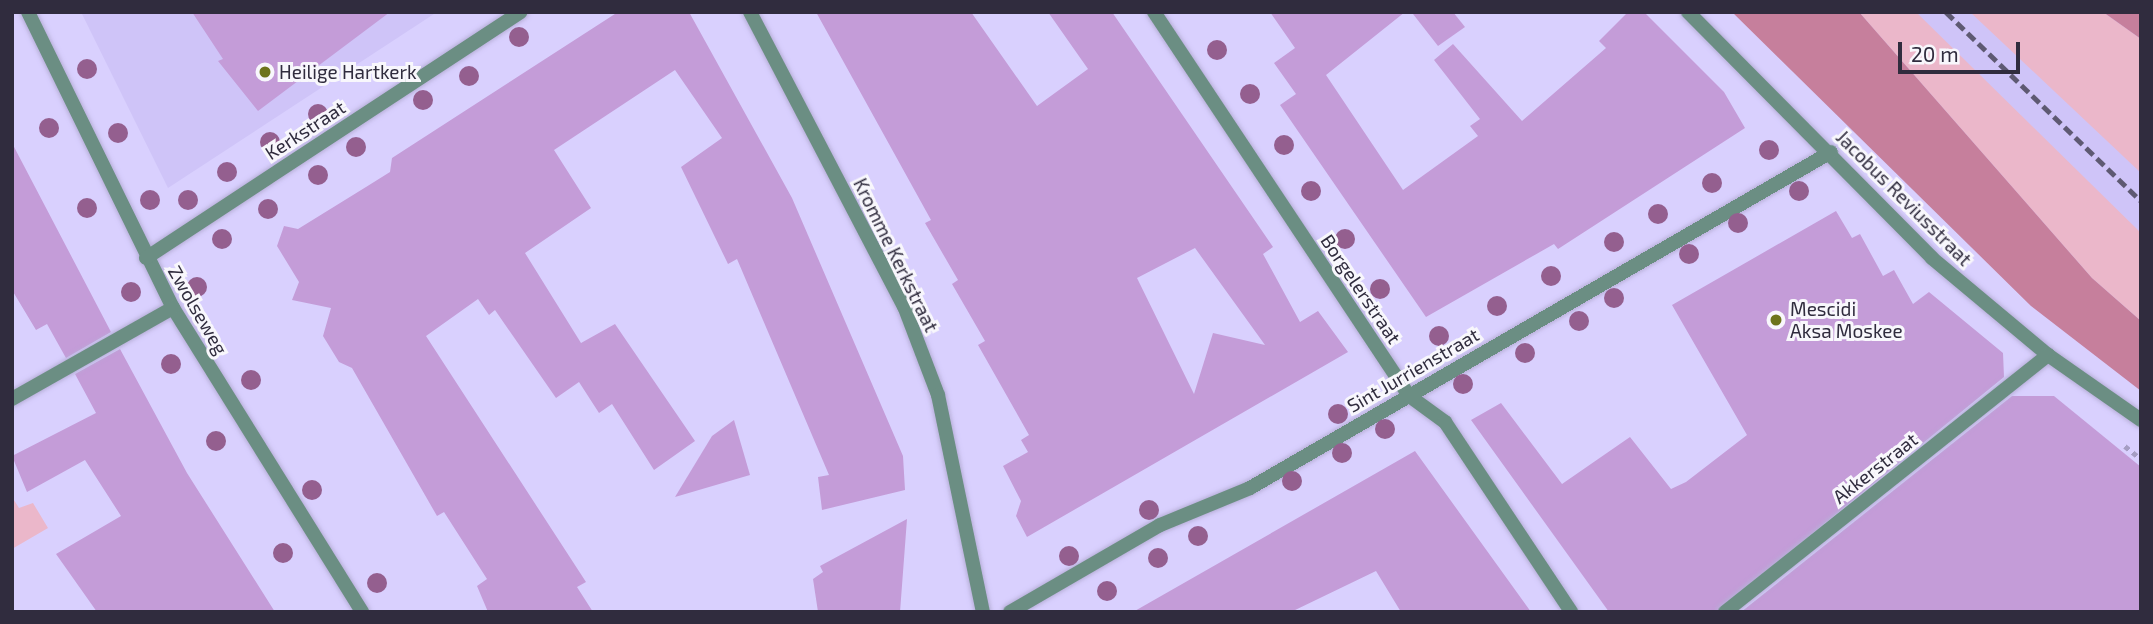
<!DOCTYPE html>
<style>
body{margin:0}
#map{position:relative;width:2153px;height:624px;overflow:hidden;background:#d9d0fe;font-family:"Exo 2",sans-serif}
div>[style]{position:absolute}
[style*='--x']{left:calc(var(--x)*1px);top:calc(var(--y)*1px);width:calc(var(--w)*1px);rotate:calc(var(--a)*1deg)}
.built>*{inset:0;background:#cfc4f8}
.green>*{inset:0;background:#ebb7ca}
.forest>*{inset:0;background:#c67f9c}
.building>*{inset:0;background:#c49cd8}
.path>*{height:4.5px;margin-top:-2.25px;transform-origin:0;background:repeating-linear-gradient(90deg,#a59ec3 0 5px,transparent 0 10px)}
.roads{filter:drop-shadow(0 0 2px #b7afd8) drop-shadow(0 0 2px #b7afd8)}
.minor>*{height:14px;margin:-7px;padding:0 7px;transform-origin:7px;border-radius:7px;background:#6b8e83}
.rail>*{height:5px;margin-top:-2.5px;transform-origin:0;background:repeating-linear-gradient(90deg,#5e5972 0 10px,transparent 0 15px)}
.trees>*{width:20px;height:20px;margin:-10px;border-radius:50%;background:#945f8f}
.dots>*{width:19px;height:19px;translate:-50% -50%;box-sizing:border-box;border:4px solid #f8f7fc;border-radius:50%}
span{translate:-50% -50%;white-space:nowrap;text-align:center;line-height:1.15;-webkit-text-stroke:6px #f8f7fc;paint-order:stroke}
.poi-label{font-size:19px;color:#302c3e}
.left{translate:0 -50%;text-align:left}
.street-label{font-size:19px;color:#302c3e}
.frame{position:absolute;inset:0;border:14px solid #302c3e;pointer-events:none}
.scale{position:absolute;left:1898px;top:42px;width:122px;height:32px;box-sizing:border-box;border:4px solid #302c3e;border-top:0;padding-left:9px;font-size:21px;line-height:24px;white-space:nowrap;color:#302c3e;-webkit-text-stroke:5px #f8f7fc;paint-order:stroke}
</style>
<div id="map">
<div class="built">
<div style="clip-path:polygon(81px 12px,437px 12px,168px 188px)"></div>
<div style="clip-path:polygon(1859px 12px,2103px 12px,2141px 39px,2141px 321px)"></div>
</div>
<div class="green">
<div style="clip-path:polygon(1859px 12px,1916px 12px,2141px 233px,2141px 321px,2092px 278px)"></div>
<div style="clip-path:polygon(1970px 12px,2103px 12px,2141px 39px,2141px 173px)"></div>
<div style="clip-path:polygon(12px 497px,19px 508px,33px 503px,48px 528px,12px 549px)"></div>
</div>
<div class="forest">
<div style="clip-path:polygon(1732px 12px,1859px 12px,2092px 278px,2141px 321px,2141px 391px,2031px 306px)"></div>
<div style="clip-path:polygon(2103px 12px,2141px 12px,2141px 39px)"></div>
</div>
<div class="building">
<div style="clip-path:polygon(192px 12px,390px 12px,258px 111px,218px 61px,223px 59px)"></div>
<div style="clip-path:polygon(618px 12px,689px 12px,792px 198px,903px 456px,905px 490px,822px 510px,818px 477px,829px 475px,737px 259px,728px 264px,681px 167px,722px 138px,675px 70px,554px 150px,591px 208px,525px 253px,581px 343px,615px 324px,695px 441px,654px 470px,612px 404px,599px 413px,579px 382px,556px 398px,495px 310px,489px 315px,478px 299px,426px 336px,586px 582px,577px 587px,593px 612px,488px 612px,477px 586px,487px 579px,444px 512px,437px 516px,352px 368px,339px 362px,323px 336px,331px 308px,292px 300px,299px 282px,277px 246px,284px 226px,298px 229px,366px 187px,390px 172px,392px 158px)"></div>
<div style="clip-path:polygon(evenodd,816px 12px,971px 12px,1037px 106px,1088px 69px,1048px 12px,1112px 12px,1273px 247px,1263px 254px,1300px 322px,1318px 311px,1348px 352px,1027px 537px,1016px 516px,1021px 501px,1003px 466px,1028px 452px,1021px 440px,1029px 435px,978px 345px,985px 341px,952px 284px,958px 280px,925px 223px,931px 220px,816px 12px,1195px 248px,1265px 345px,1213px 333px,1194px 394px,1137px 278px,1195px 248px)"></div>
<div style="clip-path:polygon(1270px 12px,1405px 12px,1326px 75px,1403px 190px,1478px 136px,1470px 126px,1480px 119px,1434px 60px,1453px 44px,1522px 121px,1606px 48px,1599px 41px,1628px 12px,1644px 12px,1724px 92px,1745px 128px,1558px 249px,1554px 244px,1426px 317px,1280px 105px,1296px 94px,1274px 63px,1295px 48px)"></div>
<div style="clip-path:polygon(1453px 12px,1465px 27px,1438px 46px,1413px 14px)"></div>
<div style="clip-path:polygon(12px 143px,111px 332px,66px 358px,47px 324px,36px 330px,12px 290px)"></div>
<div style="clip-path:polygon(1836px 211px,1852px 238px,1860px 234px,1883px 276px,1894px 270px,1913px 304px,1929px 292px,2003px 353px,2004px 377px,1716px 612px,1609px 612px,1471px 420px,1501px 403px,1562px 484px,1630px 437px,1671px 489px,1686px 482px,1747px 435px,1672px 305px)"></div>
<div style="clip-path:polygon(120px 349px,187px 473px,275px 612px,97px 612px,56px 554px,121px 516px,85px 460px,27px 492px,12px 456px,96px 413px,75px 374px)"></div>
<div style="clip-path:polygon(2012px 396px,2054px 396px,2141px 467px,2141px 612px,1741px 612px)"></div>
<div style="clip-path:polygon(734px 420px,750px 475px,675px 497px,712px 436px)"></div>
<div style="clip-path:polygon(1415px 451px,1531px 612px,1401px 612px,1376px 571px,1291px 612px,1133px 612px)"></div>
<div style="clip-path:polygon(907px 519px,900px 612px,818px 612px,813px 579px,823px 572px,820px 566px)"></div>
</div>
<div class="path">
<div style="--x:2125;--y:446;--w:21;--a:39"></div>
</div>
<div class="roads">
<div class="minor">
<div style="--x:28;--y:12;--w:330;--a:63.9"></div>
<div style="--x:173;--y:308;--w:358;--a:58.1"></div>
<div style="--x:750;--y:12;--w:332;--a:62.4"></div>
<div style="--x:904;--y:306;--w:95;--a:69.1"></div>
<div style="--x:938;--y:395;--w:222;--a:78.3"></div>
<div style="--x:1154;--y:12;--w:460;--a:56.4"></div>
<div style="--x:1408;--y:395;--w:46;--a:36.1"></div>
<div style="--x:1445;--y:422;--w:228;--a:56.4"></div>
<div style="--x:1688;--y:12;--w:346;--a:45.2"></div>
<div style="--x:1932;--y:258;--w:151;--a:39.9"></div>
<div style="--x:2048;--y:355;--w:113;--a:35"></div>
<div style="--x:146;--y:258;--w:448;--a:-33.3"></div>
<div style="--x:12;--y:399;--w:185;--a:-29.5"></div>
<div style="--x:1010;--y:612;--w:173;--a:-30.1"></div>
<div style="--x:1160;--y:525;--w:97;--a:-22.3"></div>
<div style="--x:1250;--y:488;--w:671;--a:-30.04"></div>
<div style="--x:1725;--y:612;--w:413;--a:-38.5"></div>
</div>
</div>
<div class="rail">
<div style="--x:1946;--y:12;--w:272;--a:44.1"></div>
</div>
<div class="trees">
<div style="left:519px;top:37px"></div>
<div style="left:1217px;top:50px"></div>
<div style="left:87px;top:69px"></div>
<div style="left:469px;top:76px"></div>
<div style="left:1250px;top:94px"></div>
<div style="left:423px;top:100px"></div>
<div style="left:318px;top:114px"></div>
<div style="left:49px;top:128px"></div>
<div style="left:118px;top:133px"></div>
<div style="left:270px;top:142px"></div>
<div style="left:1284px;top:145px"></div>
<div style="left:356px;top:147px"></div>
<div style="left:1769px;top:150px"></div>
<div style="left:227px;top:172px"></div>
<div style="left:318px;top:175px"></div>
<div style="left:1712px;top:183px"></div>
<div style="left:1311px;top:191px"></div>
<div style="left:1799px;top:191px"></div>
<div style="left:150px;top:200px"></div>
<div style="left:188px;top:200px"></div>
<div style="left:87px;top:208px"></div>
<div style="left:268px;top:209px"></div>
<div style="left:1658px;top:214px"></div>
<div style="left:1738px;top:223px"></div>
<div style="left:222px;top:239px"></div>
<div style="left:1345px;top:239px"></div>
<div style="left:1614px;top:242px"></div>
<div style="left:1689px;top:254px"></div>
<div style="left:1551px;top:276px"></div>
<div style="left:197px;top:287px"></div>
<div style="left:1380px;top:289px"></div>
<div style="left:131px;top:292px"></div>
<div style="left:1614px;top:298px"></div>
<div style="left:1497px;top:306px"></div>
<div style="left:1579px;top:321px"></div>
<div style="left:1439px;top:336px"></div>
<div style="left:1525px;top:353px"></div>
<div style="left:171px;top:364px"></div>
<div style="left:251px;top:380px"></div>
<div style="left:1463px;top:384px"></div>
<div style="left:1338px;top:414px"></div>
<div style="left:1385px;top:429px"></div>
<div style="left:216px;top:441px"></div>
<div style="left:1342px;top:453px"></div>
<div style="left:1292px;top:481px"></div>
<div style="left:312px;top:490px"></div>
<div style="left:1149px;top:510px"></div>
<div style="left:1198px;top:536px"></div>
<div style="left:283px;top:553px"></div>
<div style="left:1069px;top:556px"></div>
<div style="left:1158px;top:558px"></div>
<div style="left:377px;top:583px"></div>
<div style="left:1107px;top:591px"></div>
</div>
<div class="dots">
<div style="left:265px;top:72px;background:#6d741c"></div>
<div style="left:1776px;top:320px;background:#6d741c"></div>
</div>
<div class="poi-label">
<span class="left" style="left:279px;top:72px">Heilige Hartkerk</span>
<span class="left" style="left:1790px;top:320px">Mescidi<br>Aksa Moskee</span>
</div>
<div class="street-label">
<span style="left:305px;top:130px;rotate:-33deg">Kerkstraat</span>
<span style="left:1904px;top:198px;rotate:45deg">Jacobus Reviusstraat</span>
<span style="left:896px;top:255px;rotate:64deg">Kromme Kerkstraat</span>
<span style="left:1361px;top:289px;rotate:56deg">Borgelerstraat</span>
<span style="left:198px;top:310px;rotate:60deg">Zwolseweg</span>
<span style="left:1413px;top:370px;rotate:-30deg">Sint Jurrienstraat</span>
<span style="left:1875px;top:468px;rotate:-38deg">Akkerstraat</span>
</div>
<div class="frame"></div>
<div class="scale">20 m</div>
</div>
